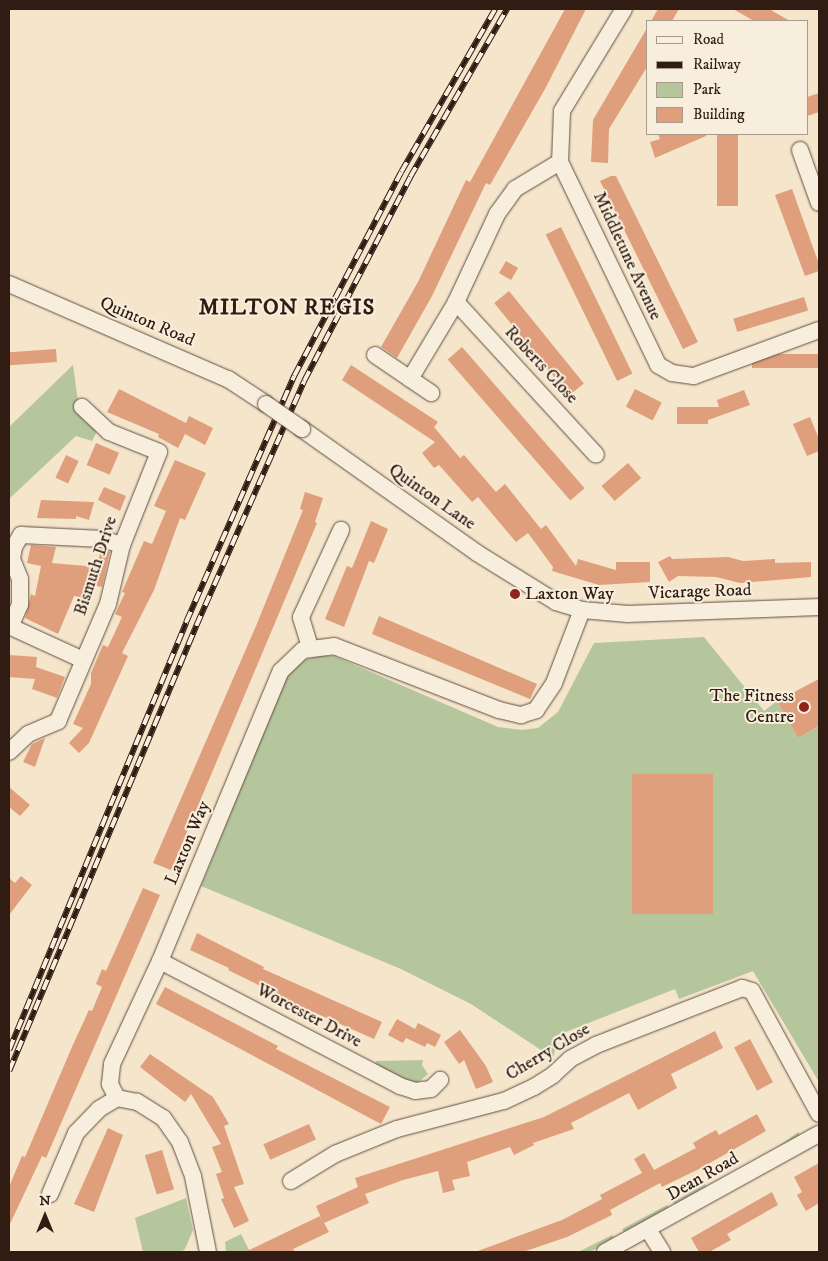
<!DOCTYPE html>
<style>
body{margin:0}
#map{position:relative;width:828px;height:1261px;overflow:hidden;background:#f4e5cb;font-family:"IM FELL DW Pica",serif}
div>[style]{position:absolute}
[style*='--x']{left:calc(var(--x)*1px);top:calc(var(--y)*1px);width:calc(var(--w)*1px);rotate:calc(var(--a)*1deg)}
.green>*{inset:0;background:#b5c69d;transform-origin:0 0}
.building>*{inset:0;background:#df9f7c;transform-origin:0 0}
.roads{filter:drop-shadow(0 0 1px #614e40) drop-shadow(0 0 1px #614e40)}
.minor>*{height:16px;margin:-8px;padding:0 8px;transform-origin:8px;border-radius:8px;background:#f8eedd}
.rail>*{height:5.5px;margin-top:-2.75px;transform-origin:0;background:repeating-linear-gradient(90deg,#f8eedd 0 11px,#301c12 0 22px);box-sizing:border-box;border-block:1px solid #301c12}
.bridges{filter:drop-shadow(0 0 1px #614e40) drop-shadow(0 0 1px #614e40)}
.minor-bridge>*{height:16px;margin:-8px;padding:0 8px;transform-origin:8px;border-radius:8px;background:#f8eedd}
.dots>*{width:14px;height:14px;translate:-50% -50%;box-sizing:border-box;border:2px solid #f8eedd;border-radius:50%}
span{translate:-50% -50%;white-space:nowrap;text-align:center;line-height:1.15;-webkit-text-stroke:4px #f8eedd;paint-order:stroke}
.street-label{font-size:18px;color:#301c12}
.poi-label{font-size:18px;color:#301c12}
.left{translate:0 -50%;text-align:left}
.right{translate:-100% -50%;text-align:right}
.district-label{font-size:22px;color:#301c12;font-weight:700;letter-spacing:1px}
.frame{position:absolute;inset:0;border:10px solid #301c12;pointer-events:none}
.legend{position:absolute;left:646px;top:20px;width:162px;height:115px;box-sizing:border-box;background:#f8eedd;border:1px solid #a89a8c;margin:0;padding:6px 9px;list-style:none;font-size:15px;color:#301c12}
.legend li{display:flex;align-items:center;gap:10px;height:25px}
.legend b{width:25px;border:1px solid #a89a8c}
.north{position:absolute;left:20px;top:1191px;width:50px;height:50px;-webkit-text-stroke:4px #f8eedd;paint-order:stroke;rotate:0deg;font-size:14px;font-weight:700;line-height:20px;text-align:center;color:#301c12}
.north::after{content:'';display:block;margin:auto;width:18px;height:22px;background:#301c12;clip-path:polygon(50% 0,100% 100%,50% 72%,0 100%)}
</style>
<div id="map">
<div class="green">
<div style="clip-path:polygon(73px 365px,79px 409px,97px 431px,92px 441px,76px 436px,9px 499px,9px 427px)"></div>
<div style="clip-path:polygon(704px 637px,764px 711px,777px 701px,798px 738px,819px 726px,819px 1082px,753px 971px,679px 999px,675px 989px,553px 1037px,556px 1047px,553px 1058px,471px 1004px,401px 969px,201px 886px,280px 691px,287px 675px,301px 661px,317px 656px,334px 656px,498px 727px,522px 730px,538px 728px,558px 712px,594px 643px)"></div>
<div style="clip-path:polygon(423px 1060px,422px 1065px,428px 1074px,414px 1086px,374px 1067px,376px 1061px)"></div>
<div style="left:798px;top:1132px;width:5px;height:74px;rotate:53deg"></div>
<div style="clip-path:polygon(705px 1184px,708px 1189px,675px 1206px,673px 1202px)"></div>
<div style="clip-path:polygon(186px 1198px,193px 1230px,185px 1249px,181px 1252px,143px 1252px,135px 1218px)"></div>
<div style="clip-path:polygon(667px 1205px,670px 1209px,625px 1234px,622px 1229px)"></div>
<div style="clip-path:polygon(241px 1234px,250px 1252px,226px 1252px,225px 1242px)"></div>
<div style="clip-path:polygon(612px 1235px,615px 1239px,590px 1252px,578px 1252px)"></div>
</div>
<div class="building">
<div style="clip-path:polygon(565px 9px,586px 9px,545px 89px,490px 185px,486px 183px,432px 296px,397px 358px,381px 347px,418px 282px,466px 180px,470px 182px)"></div>
<div style="clip-path:polygon(658px 9px,679px 9px,672px 21px,651px 21px)"></div>
<div style="clip-path:polygon(733px 9px,769px 9px,790px 21px,754px 21px)"></div>
<div style="clip-path:polygon(647px 28px,647px 67px,609px 129px,608px 163px,591px 162px,593px 120px)"></div>
<div style="clip-path:polygon(819px 93px,819px 112px,807px 116px,807px 97px)"></div>
<div style="clip-path:polygon(658px 134px,706px 134px,706px 136px,655px 158px,650px 142px,660px 139px)"></div>
<div style="left:717px;top:134px;width:21px;height:72px"></div>
<div style="clip-path:polygon(611px 176px,616px 176px,698px 342px,683px 349px,600px 181px)"></div>
<div style="clip-path:polygon(792px 189px,819px 264px,819px 271px,805px 276px,775px 195px)"></div>
<div style="left:561px;top:227px;width:163px;height:17px;rotate:64deg"></div>
<div style="left:506px;top:261px;width:14px;height:14px;rotate:30deg"></div>
<div style="left:509px;top:291px;width:119px;height:19px;rotate:51deg"></div>
<div style="left:804px;top:297px;width:14px;height:74px;rotate:73deg"></div>
<div style="left:462px;top:347px;width:187px;height:19px;rotate:49deg"></div>
<div style="left:56px;top:349px;width:13px;height:47px;rotate:86deg"></div>
<div style="left:819px;top:354px;width:14px;height:67px;rotate:90deg"></div>
<div style="clip-path:polygon(351px 365px,438px 422px,434px 427px,460px 458px,464px 455px,496px 492px,505px 484px,541px 529px,546px 525px,576px 566px,578px 559px,616px 570px,616px 562px,650px 562px,650px 582px,599px 585px,552px 571px,553px 567px,528px 533px,516px 542px,478px 497px,472px 502px,439px 465px,434px 468px,422px 453px,435px 442px,342px 380px)"></div>
<div style="clip-path:polygon(119px 389px,186px 423px,189px 416px,213px 428px,205px 445px,185px 434px,178px 448px,158px 437px,159px 434px,107px 412px)"></div>
<div style="left:635px;top:389px;width:30px;height:20px;rotate:27deg"></div>
<div style="clip-path:polygon(744px 390px,750px 405px,708px 420px,708px 424px,677px 424px,677px 407px,719px 407px,717px 400px)"></div>
<div style="clip-path:polygon(810px 417px,819px 439px,819px 451px,807px 456px,793px 424px)"></div>
<div style="left:96px;top:443px;width:25px;height:24px;rotate:23deg"></div>
<div style="left:66px;top:455px;width:14px;height:25px;rotate:25deg"></div>
<div style="clip-path:polygon(175px 460px,206px 473px,185px 520px,180px 518px,154px 590px,122px 653px,128px 656px,89px 743px,79px 753px,69px 743px,83px 728px,73px 724px,91px 684px,91px 673px,103px 645px,108px 647px,122px 617px,115px 614px,125px 593px,122px 592px,144px 541px,152px 544px,166px 511px,154px 506px)"></div>
<div style="left:628px;top:463px;width:20px;height:35px;rotate:49deg"></div>
<div style="clip-path:polygon(104px 487px,126px 496px,120px 511px,98px 500px)"></div>
<div style="clip-path:polygon(305px 492px,323px 498px,315px 522px,317px 523px,171px 870px,153px 863px,256px 626px,303px 510px,300px 509px)"></div>
<div style="clip-path:polygon(41px 500px,94px 502px,89px 520px,76px 516px,76px 519px,37px 518px)"></div>
<div style="clip-path:polygon(371px 521px,388px 529px,374px 563px,369px 561px,344px 627px,325px 619px,347px 566px,352px 568px)"></div>
<div style="clip-path:polygon(31px 545px,56px 547px,52px 563px,97px 567px,101px 549px,110px 552px,102px 587px,88px 584px,84px 598px,74px 596px,58px 634px,25px 618px,31px 594px,35px 596px,41px 566px,27px 563px)"></div>
<div style="clip-path:polygon(670px 556px,672px 559px,728px 557px,743px 561px,775px 559px,775px 563px,811px 562px,811px 577px,740px 583px,716px 577px,678px 576px,669px 582px,658px 562px)"></div>
<div style="clip-path:polygon(379px 616px,537px 684px,530px 699px,372px 634px)"></div>
<div style="clip-path:polygon(9px 655px,37px 657px,36px 667px,65px 677px,57px 698px,32px 689px,35px 679px,9px 677px)"></div>
<div style="clip-path:polygon(819px 679px,819px 726px,798px 738px,777px 701px)"></div>
<div style="clip-path:polygon(45px 738px,35px 767px,23px 762px,32px 744px)"></div>
<div style="left:632px;top:774px;width:81px;height:140px"></div>
<div style="clip-path:polygon(9px 787px,30px 805px,20px 816px,9px 807px)"></div>
<div style="clip-path:polygon(21px 876px,32px 885px,9px 915px,9px 878px,15px 883px)"></div>
<div style="clip-path:polygon(143px 888px,160px 895px,46px 1158px,42px 1156px,9px 1226px,9px 1187px,22px 1156px,25px 1157px,72px 1047px,89px 1010px,92px 1011px,102px 987px,96px 984px,102px 969px,106px 971px)"></div>
<div style="clip-path:polygon(197px 933px,264px 967px,263px 969px,382px 1022px,374px 1039px,266px 991px,267px 989px,228px 970px,229px 968px,190px 950px)"></div>
<div style="clip-path:polygon(165px 987px,278px 1046px,276px 1049px,390px 1107px,381px 1124px,156px 1004px)"></div>
<div style="clip-path:polygon(397px 1019px,415px 1029px,418px 1023px,441px 1035px,435px 1047px,427px 1043px,425px 1047px,406px 1038px,403px 1043px,388px 1035px)"></div>
<div style="clip-path:polygon(460px 1030px,486px 1066px,493px 1082px,476px 1089px,464px 1060px,459px 1064px,444px 1042px)"></div>
<div style="clip-path:polygon(715px 1031px,723px 1048px,671px 1074px,677px 1088px,638px 1110px,629px 1093px,571px 1123px,574px 1129px,533px 1143px,534px 1145px,514px 1155px,510px 1147px,467px 1162px,470px 1176px,452px 1180px,455px 1190px,443px 1193px,438px 1171px,403px 1180px,365px 1194px,369px 1203px,324px 1223px,329px 1232px,293px 1249px,295px 1252px,245px 1252px,320px 1216px,322px 1220px,316px 1206px,358px 1187px,355px 1178px,544px 1117px)"></div>
<div style="left:750px;top:1039px;width:49px;height:18px;rotate:62deg"></div>
<div style="clip-path:polygon(150px 1054px,213px 1097px,229px 1124px,224px 1126px,244px 1184px,234px 1187px,249px 1221px,234px 1228px,221px 1199px,224px 1198px,216px 1174px,222px 1172px,212px 1147px,221px 1144px,191px 1094px,185px 1102px,140px 1067px)"></div>
<div style="clip-path:polygon(757px 1114px,766px 1131px,701px 1168px,662px 1187px,660px 1183px,610px 1210px,612px 1215px,567px 1237px,523px 1252px,475px 1252px,562px 1220px,602px 1199px,600px 1195px,642px 1173px,634px 1159px,644px 1153px,654px 1170px,696px 1148px,693px 1143px,703px 1137px,716px 1130px,719px 1135px)"></div>
<div style="left:309px;top:1124px;width:17px;height:50px;rotate:66deg"></div>
<div style="clip-path:polygon(108px 1128px,123px 1135px,94px 1212px,74px 1204px)"></div>
<div style="left:162px;top:1150px;width:41px;height:18px;rotate:73deg"></div>
<div style="clip-path:polygon(819px 1163px,819px 1203px,806px 1211px,797px 1195px,802px 1192px,794px 1177px)"></div>
<div style="clip-path:polygon(772px 1192px,778px 1205px,727px 1234px,731px 1240px,709px 1252px,699px 1252px,691px 1238px)"></div>
</div>
<div class="roads">
<div class="minor">
<div style="--x:624;--y:9;--w:119;--a:121.3"></div>
<div style="--x:562;--y:111;--w:51;--a:92.2"></div>
<div style="--x:560;--y:162;--w:225;--a:64.2"></div>
<div style="--x:658;--y:365;--w:16;--a:30"></div>
<div style="--x:672;--y:373;--w:22;--a:8"></div>
<div style="--x:694;--y:376;--w:133;--a:-20.2"></div>
<div style="--x:800;--y:150;--w:56;--a:70.3"></div>
<div style="--x:9;--y:284;--w:239;--a:23.5"></div>
<div style="--x:228;--y:379;--w:45;--a:33.3"></div>
<div style="--x:456;--y:302;--w:207;--a:47.5"></div>
<div style="--x:375;--y:355;--w:68;--a:34.2"></div>
<div style="--x:410;--y:379;--w:90;--a:-59.1"></div>
<div style="--x:456;--y:302;--w:97;--a:-65"></div>
<div style="--x:497;--y:214;--w:31;--a:-54"></div>
<div style="--x:515;--y:189;--w:52;--a:-31"></div>
<div style="--x:302;--y:429;--w:214;--a:35.3"></div>
<div style="--x:477;--y:553;--w:93;--a:31.8"></div>
<div style="--x:556;--y:602;--w:27;--a:17"></div>
<div style="--x:582;--y:610;--w:46;--a:5"></div>
<div style="--x:628;--y:614;--w:191;--a:-2.1"></div>
<div style="--x:9;--y:626;--w:81;--a:24.7"></div>
<div style="--x:10;--y:627;--w:24;--a:-66"></div>
<div style="--x:20;--y:605;--w:26;--a:-90"></div>
<div style="--x:20;--y:579;--w:22;--a:-112"></div>
<div style="--x:12;--y:559;--w:12;--a:-81"></div>
<div style="--x:14;--y:547;--w:14;--a:-60"></div>
<div style="--x:21;--y:535;--w:81;--a:2.8"></div>
<div style="--x:102;--y:539;--w:21;--a:17"></div>
<div style="--x:310;--y:647;--w:31;--a:-107"></div>
<div style="--x:301;--y:617;--w:96;--a:-65.3"></div>
<div style="--x:9;--y:752;--w:26;--a:-43"></div>
<div style="--x:28;--y:734;--w:33;--a:-23"></div>
<div style="--x:58;--y:721;--w:127;--a:-66.9"></div>
<div style="--x:108;--y:604;--w:61;--a:-76.7"></div>
<div style="--x:122;--y:545;--w:100;--a:-68.3"></div>
<div style="--x:159;--y:452;--w:54;--a:-158.2"></div>
<div style="--x:109;--y:432;--w:37;--a:-137"></div>
<div style="--x:160;--y:961;--w:271;--a:27.5"></div>
<div style="--x:400;--y:1086;--w:16;--a:18"></div>
<div style="--x:415;--y:1091;--w:16;--a:-7"></div>
<div style="--x:431;--y:1089;--w:13;--a:-45"></div>
<div style="--x:291;--y:1181;--w:52;--a:-31.5"></div>
<div style="--x:335;--y:1154;--w:67;--a:-22"></div>
<div style="--x:397;--y:1129;--w:111;--a:-14.7"></div>
<div style="--x:504;--y:1101;--w:33;--a:-25"></div>
<div style="--x:534;--y:1087;--w:22;--a:-32"></div>
<div style="--x:553;--y:1075;--w:23;--a:-43"></div>
<div style="--x:570;--y:1059;--w:30;--a:-28"></div>
<div style="--x:596;--y:1045;--w:157;--a:-21.3"></div>
<div style="--x:742;--y:988;--w:10;--a:17"></div>
<div style="--x:752;--y:991;--w:140;--a:61.4"></div>
<div style="--x:50;--y:1194;--w:66;--a:-66.9"></div>
<div style="--x:76;--y:1133;--w:33;--a:-46"></div>
<div style="--x:99;--y:1109;--w:21;--a:-31"></div>
<div style="--x:649;--y:1231;--w:25;--a:58"></div>
<div style="--x:208;--y:1252;--w:77;--a:-101.2"></div>
<div style="--x:193;--y:1176;--w:36;--a:-111"></div>
<div style="--x:180;--y:1142;--w:29;--a:-125"></div>
<div style="--x:163;--y:1118;--w:31;--a:-148"></div>
<div style="--x:137;--y:1102;--w:20;--a:-169"></div>
<div style="--x:117;--y:1098;--w:16;--a:-117"></div>
<div style="--x:110;--y:1084;--w:20;--a:-84"></div>
<div style="--x:112;--y:1064;--w:114;--a:-65"></div>
<div style="--x:160;--y:961;--w:314;--a:-67.4"></div>
<div style="--x:281;--y:671;--w:30;--a:-44"></div>
<div style="--x:303;--y:650;--w:31;--a:-7"></div>
<div style="--x:334;--y:646;--w:177;--a:21.2"></div>
<div style="--x:499;--y:710;--w:23;--a:13"></div>
<div style="--x:521;--y:715;--w:16;--a:-18"></div>
<div style="--x:536;--y:710;--w:32;--a:-56"></div>
<div style="--x:554;--y:683;--w:78;--a:-69"></div>
<div style="--x:605;--y:1252;--w:244;--a:-28.9"></div>
</div>
</div>
<div class="rail">
<div style="--x:9;--y:1050;--w:463;--a:-67.5"></div>
<div style="--x:186;--y:622;--w:269;--a:-66.3"></div>
<div style="--x:294;--y:376;--w:230;--a:-62.3"></div>
<div style="--x:401;--y:172;--w:188;--a:-60"></div>
<div style="--x:9;--y:1071;--w:483;--a:-67.2"></div>
<div style="--x:196;--y:626;--w:268;--a:-66.2"></div>
<div style="--x:304;--y:381;--w:230;--a:-62.5"></div>
<div style="--x:410;--y:177;--w:194;--a:-60"></div>
</div>
<div class="bridges">
<div class="minor-bridge">
<div style="--x:266;--y:404;--w:44;--a:34.8"></div>
</div>
</div>
<div class="dots">
<div style="left:515px;top:594px;background:#8f2418"></div>
<div style="left:804px;top:707px;background:#8f2418"></div>
</div>
<div class="street-label">
<span style="left:627px;top:256px;rotate:65deg">Middletune Avenue</span>
<span style="left:147px;top:322px;rotate:23deg">Quinton Road</span>
<span style="left:541px;top:365px;rotate:47deg">Roberts Close</span>
<span style="left:432px;top:497px;rotate:35deg">Quinton Lane</span>
<span style="left:96px;top:566px;rotate:-72deg">Bismuth Drive</span>
<span style="left:700px;top:592px;rotate:-2deg">Vicarage Road</span>
<span style="left:188px;top:843px;rotate:-67deg">Laxton Way</span>
<span style="left:309px;top:1016px;rotate:28deg">Worcester Drive</span>
<span style="left:548px;top:1052px;rotate:-31deg">Cherry Close</span>
<span style="left:703px;top:1177px;rotate:-30deg">Dean Road</span>
</div>
<div class="poi-label">
<span class="left" style="left:525px;top:594px">Laxton Way</span>
<span class="right" style="left:794px;top:707px">The Fitness<br>Centre</span>
</div>
<div class="district-label">
<span style="left:287px;top:308px">MILTON REGIS</span>
</div>
<div class="frame"></div>
<ul class="legend">
<li><b style="height:6px;background:#f8eedd"></b>Road</li>
<li><b style="height:6px;background:#301c12"></b>Railway</li>
<li><b style="height:14px;background:#b5c69d"></b>Park</li>
<li><b style="height:14px;background:#df9f7c"></b>Building</li>
</ul>
<div class="north">N</div>
</div>
